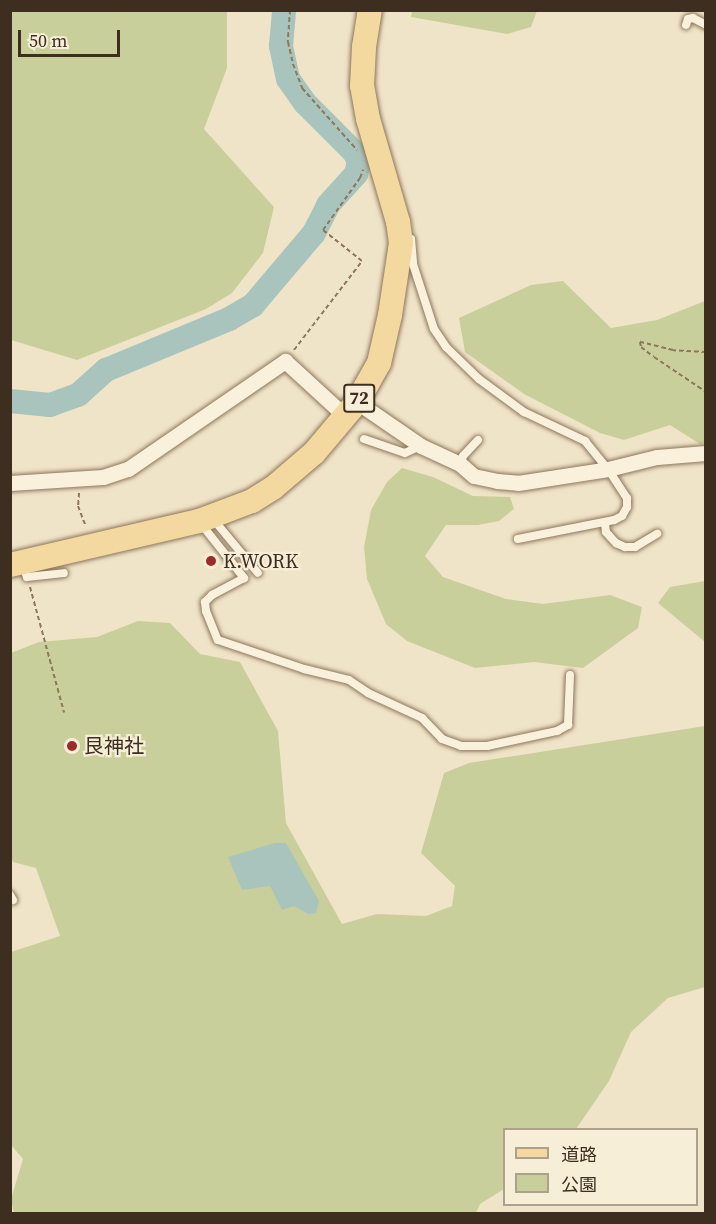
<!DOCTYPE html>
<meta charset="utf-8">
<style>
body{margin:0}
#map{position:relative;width:716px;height:1224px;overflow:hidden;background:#f0e4c8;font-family:"Source Serif 4","Noto Sans JP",serif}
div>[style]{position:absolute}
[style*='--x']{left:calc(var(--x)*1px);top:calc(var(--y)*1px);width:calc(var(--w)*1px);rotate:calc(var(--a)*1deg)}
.green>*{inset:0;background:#c9cf9b}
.water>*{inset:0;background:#a9c4bc}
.river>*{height:24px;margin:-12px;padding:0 12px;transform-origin:12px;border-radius:12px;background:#a9c4bc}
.path>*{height:2px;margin-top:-1px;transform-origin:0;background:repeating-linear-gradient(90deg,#8d765c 0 4.5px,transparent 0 7.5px)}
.roads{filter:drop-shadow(0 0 2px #8d765c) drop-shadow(0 0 2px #8d765c)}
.lane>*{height:8px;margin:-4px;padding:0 4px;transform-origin:4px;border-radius:4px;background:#faf1dc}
.street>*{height:15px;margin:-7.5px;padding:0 7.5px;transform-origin:7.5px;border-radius:7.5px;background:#faf1dc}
.primary>*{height:24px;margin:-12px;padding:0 12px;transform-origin:12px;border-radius:12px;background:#f3d9a0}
.dots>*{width:16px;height:16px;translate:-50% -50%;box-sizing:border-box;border:3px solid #f7eed8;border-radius:50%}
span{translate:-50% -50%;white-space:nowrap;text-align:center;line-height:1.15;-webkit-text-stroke:4.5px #f7eed8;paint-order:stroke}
.shield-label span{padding:2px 4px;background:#f7eed8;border:2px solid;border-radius:4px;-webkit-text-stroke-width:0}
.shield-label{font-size:18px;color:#3d2e20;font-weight:700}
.poi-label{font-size:20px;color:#3d2e20}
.left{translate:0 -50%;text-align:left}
.frame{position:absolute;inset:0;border:12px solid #3d2e20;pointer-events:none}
.legend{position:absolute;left:503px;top:1128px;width:195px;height:78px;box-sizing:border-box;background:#f7eed8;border:2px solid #ada18e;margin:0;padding:8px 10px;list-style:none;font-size:18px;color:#3d2e20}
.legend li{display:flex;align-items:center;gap:12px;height:30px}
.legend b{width:30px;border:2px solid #ada18e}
.scale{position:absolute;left:18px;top:30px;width:102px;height:27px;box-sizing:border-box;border:3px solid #3d2e20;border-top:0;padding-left:8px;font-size:18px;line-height:21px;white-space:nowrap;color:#3d2e20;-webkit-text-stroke:4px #f7eed8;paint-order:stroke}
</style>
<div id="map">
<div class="green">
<div style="clip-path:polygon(10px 11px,227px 11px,227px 68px,204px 129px,274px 207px,263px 253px,232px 293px,206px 309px,77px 360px,11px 340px)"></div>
<div style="clip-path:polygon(412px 11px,412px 10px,537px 11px,531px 27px,507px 34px,411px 17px)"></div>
<div style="clip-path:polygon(563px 281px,611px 328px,657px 320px,705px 301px,705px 443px,700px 444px,670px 425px,624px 440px,600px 433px,524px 394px,465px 352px,459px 318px,531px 285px)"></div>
<div style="clip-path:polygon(402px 468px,433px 477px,473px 496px,510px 497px,514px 509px,499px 521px,478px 525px,446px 525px,425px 556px,443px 577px,506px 599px,543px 604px,610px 595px,642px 607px,638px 628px,583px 668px,534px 662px,475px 668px,407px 641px,386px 624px,367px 579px,364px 547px,371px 510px,387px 482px)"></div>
<div style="clip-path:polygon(705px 581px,706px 581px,705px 642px,658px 603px,670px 587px)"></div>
<div style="clip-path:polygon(138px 621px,170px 623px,200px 654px,240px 662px,278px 731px,286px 823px,342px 924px,377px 914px,426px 916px,452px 906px,455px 886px,421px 853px,444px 773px,469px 763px,705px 726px,705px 987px,668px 998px,631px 1032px,609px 1081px,576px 1129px,504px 1130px,504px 1189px,480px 1204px,476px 1213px,14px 1213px,11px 1199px,23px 1159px,11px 1145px,11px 952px,60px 936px,36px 868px,13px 862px,11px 857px,11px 653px,39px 642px,97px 637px)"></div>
</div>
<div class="water">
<div style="clip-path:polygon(275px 843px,286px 843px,319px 901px,316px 913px,308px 914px,294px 906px,282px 910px,270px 886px,242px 890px,228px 857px)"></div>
</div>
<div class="river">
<div style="--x:10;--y:401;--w:40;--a:5.7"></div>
<div style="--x:50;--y:405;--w:30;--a:-20"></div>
<div style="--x:78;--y:395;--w:38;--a:-42"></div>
<div style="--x:106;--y:370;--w:133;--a:-22.5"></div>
<div style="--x:229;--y:319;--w:28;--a:-30"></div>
<div style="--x:253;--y:305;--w:94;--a:-49.7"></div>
<div style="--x:314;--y:233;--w:31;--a:-63"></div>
<div style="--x:328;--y:205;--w:42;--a:-47.9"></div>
<div style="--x:356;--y:174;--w:12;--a:-76"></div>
<div style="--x:359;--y:162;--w:10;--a:-114"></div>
<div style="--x:355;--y:153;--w:71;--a:-135"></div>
<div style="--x:305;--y:103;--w:29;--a:-125"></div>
<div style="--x:288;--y:79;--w:34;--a:-102"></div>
<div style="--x:281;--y:46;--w:36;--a:-85"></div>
</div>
<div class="path">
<div style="--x:290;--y:10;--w:32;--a:94"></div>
<div style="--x:288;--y:42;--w:23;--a:77"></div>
<div style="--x:293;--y:64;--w:26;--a:69"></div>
<div style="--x:302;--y:88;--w:83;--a:48.4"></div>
<div style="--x:294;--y:350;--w:112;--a:-52.6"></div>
<div style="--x:362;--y:261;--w:50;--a:-141.5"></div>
<div style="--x:323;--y:230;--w:64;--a:-54.6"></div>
<div style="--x:360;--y:178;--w:9;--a:-69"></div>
<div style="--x:706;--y:352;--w:33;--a:-177"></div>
<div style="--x:673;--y:350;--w:34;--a:-166"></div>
<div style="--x:640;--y:342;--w:5;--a:79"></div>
<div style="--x:641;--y:347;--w:16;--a:38"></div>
<div style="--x:654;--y:357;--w:63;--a:33.9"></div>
<div style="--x:79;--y:493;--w:13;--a:94"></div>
<div style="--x:78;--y:506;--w:22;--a:69"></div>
<div style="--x:30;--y:587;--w:130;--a:74.8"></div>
</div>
<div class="roads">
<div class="lane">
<div style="--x:686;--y:25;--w:6;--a:-72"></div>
<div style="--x:688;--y:19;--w:5;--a:-11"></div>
<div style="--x:693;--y:18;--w:15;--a:28"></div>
<div style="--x:411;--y:239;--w:25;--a:85"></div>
<div style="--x:413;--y:264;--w:68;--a:72.1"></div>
<div style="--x:434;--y:329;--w:22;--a:56"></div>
<div style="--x:446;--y:347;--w:46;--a:44.1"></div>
<div style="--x:479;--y:379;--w:56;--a:36.3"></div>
<div style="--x:524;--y:412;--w:68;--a:25.4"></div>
<div style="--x:585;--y:441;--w:36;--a:51"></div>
<div style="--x:608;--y:469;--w:35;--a:57"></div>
<div style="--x:627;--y:498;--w:9;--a:90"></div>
<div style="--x:627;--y:507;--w:10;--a:119"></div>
<div style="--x:622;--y:516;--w:9;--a:153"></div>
<div style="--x:614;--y:520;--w:98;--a:168.8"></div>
<div style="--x:364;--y:439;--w:43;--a:18.9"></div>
<div style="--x:405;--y:453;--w:17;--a:-25"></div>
<div style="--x:460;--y:464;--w:9;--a:-69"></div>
<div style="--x:463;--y:456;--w:22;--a:-47"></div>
<div style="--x:213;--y:519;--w:70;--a:50.2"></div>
<div style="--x:605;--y:523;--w:9;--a:84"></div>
<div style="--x:606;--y:532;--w:15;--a:48"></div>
<div style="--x:616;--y:543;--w:10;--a:24"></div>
<div style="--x:625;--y:547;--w:10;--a:0"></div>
<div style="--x:635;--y:547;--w:26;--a:-31"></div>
<div style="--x:202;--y:525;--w:68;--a:51.6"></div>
<div style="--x:244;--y:578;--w:36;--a:152"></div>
<div style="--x:212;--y:595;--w:10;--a:135"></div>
<div style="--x:205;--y:602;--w:9;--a:84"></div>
<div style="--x:206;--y:611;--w:31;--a:68"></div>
<div style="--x:218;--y:640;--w:91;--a:18.6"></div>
<div style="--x:304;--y:669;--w:46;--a:13.7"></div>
<div style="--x:349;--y:680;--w:23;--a:34"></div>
<div style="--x:368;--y:693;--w:60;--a:24.8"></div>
<div style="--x:422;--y:718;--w:29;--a:46"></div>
<div style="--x:442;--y:739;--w:20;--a:20"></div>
<div style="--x:461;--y:746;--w:26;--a:0"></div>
<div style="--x:487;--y:746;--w:72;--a:-12.1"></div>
<div style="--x:557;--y:731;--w:13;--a:-29"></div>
<div style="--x:568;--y:725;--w:50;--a:-87.7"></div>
<div style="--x:22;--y:564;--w:14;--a:69"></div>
<div style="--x:27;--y:577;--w:37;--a:-6"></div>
<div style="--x:10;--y:895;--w:6;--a:59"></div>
</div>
<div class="street">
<div style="--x:357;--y:402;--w:78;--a:34.5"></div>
<div style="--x:421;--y:446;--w:43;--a:24.8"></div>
<div style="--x:460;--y:464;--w:18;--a:41"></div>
<div style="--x:474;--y:476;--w:24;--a:12"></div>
<div style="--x:497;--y:481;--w:21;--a:5"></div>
<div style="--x:518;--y:483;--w:91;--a:-8.8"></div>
<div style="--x:608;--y:469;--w:50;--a:-13.8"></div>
<div style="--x:657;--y:457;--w:49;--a:-4.7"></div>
<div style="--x:10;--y:483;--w:93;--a:-3.7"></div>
<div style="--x:103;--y:477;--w:26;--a:-18"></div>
<div style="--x:128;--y:469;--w:191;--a:-34.5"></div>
<div style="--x:285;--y:361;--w:81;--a:42.5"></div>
</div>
<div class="primary">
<div style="--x:10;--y:565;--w:194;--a:-13.1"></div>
<div style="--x:199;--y:521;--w:57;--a:-20.7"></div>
<div style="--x:252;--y:501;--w:25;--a:-32"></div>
<div style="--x:273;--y:488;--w:54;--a:-40.5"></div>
<div style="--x:314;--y:453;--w:67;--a:-49.9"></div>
<div style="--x:357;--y:402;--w:45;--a:-60.6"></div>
<div style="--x:379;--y:363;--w:49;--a:-77.1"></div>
<div style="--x:390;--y:315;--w:73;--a:-81.3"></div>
<div style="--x:401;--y:243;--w:21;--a:-98"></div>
<div style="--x:398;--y:222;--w:107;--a:-106.2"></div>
<div style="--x:368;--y:119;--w:34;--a:-100"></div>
<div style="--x:362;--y:86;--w:39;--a:-87"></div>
<div style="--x:364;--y:47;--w:37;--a:-81"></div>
</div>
</div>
<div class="dots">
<div style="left:211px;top:561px;background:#9e2a2b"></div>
<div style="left:72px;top:746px;background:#9e2a2b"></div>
</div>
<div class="shield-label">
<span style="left:359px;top:398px">72</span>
</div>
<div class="poi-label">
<span class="left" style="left:223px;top:561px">K.WORK</span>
<span class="left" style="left:84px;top:746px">艮神社</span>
</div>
<div class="frame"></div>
<ul class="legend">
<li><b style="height:8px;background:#f3d9a0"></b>道路</li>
<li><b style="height:16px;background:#c9cf9b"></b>公園</li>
</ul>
<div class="scale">50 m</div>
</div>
